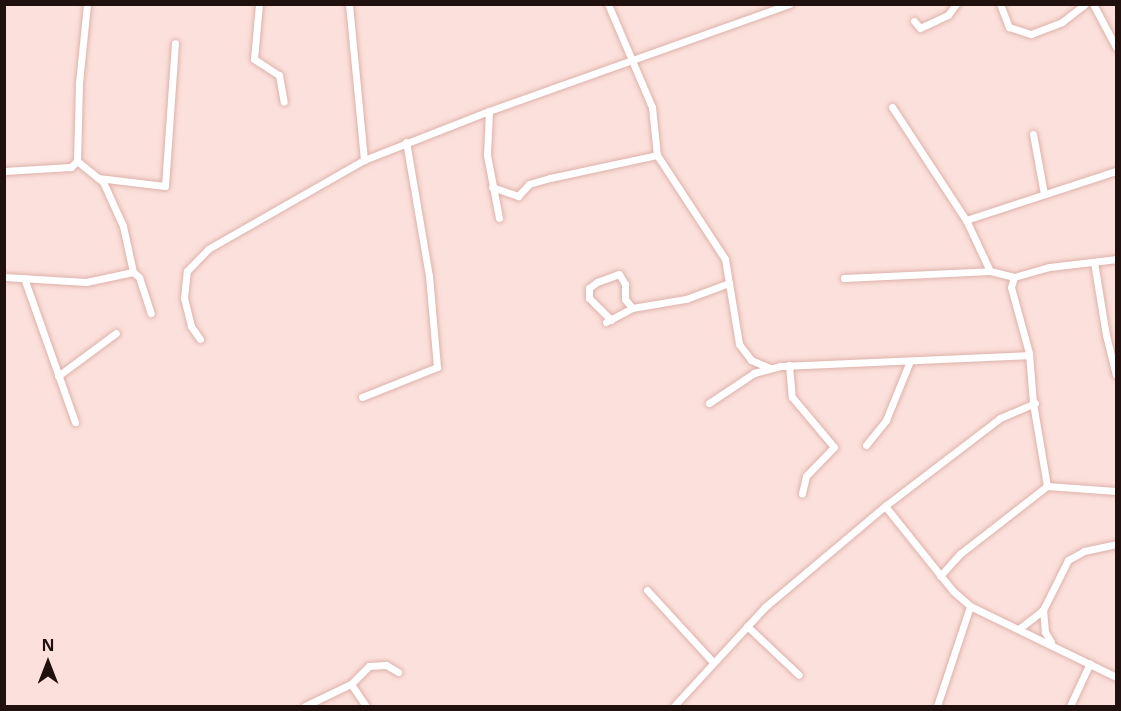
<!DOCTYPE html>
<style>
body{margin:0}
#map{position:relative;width:1121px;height:711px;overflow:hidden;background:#fce0db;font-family:"Open Sans",sans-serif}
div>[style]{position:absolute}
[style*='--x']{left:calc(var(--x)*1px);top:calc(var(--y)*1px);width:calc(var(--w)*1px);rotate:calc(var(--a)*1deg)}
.roads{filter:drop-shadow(0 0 2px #deb1ab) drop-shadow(0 0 2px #deb1ab)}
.minor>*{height:7px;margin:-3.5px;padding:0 3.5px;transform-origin:3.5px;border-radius:3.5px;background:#fff}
span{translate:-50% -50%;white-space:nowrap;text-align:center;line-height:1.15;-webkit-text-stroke:4.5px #fce0db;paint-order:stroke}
.frame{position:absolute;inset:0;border:6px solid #20110f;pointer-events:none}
.north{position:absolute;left:18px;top:633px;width:60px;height:60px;-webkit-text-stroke:4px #fce0db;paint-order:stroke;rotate:0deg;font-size:16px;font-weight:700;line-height:24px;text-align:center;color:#20110f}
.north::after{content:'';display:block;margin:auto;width:21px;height:27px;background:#20110f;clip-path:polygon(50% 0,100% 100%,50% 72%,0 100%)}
</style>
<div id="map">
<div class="roads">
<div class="minor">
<div style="--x:259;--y:4;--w:55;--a:95.2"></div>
<div style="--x:254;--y:59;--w:30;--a:33"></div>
<div style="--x:279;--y:75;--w:27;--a:80"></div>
<div style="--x:349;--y:4;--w:157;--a:84.5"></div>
<div style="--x:364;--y:160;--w:134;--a:-21.4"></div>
<div style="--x:489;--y:111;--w:319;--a:-19.6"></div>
<div style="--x:608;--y:4;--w:112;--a:66.9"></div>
<div style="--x:652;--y:107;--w:48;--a:84.1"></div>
<div style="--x:657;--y:155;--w:124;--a:56.8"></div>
<div style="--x:725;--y:259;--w:86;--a:80.6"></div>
<div style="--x:739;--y:344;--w:20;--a:53"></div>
<div style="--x:751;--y:360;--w:21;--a:23"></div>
<div style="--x:1000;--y:4;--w:25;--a:69"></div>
<div style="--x:1009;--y:27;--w:23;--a:18"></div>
<div style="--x:1031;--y:34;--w:33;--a:-21"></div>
<div style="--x:1062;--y:22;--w:29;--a:-38"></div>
<div style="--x:1093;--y:4;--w:49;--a:61.9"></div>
<div style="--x:914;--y:21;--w:9;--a:49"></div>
<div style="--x:920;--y:28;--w:31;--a:-25"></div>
<div style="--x:948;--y:15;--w:14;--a:-54"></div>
<div style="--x:892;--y:107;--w:135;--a:56.8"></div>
<div style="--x:489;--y:111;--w:44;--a:92.6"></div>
<div style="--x:487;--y:155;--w:64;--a:79.2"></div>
<div style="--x:1033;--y:134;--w:61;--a:79.6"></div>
<div style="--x:4;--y:171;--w:67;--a:-3.4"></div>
<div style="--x:71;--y:167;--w:8;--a:-45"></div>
<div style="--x:77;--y:161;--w:78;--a:-88.5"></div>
<div style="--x:79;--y:83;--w:79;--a:-84.2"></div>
<div style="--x:98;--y:178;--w:67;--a:6.8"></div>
<div style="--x:165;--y:186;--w:143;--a:-86"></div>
<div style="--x:492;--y:187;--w:28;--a:19"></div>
<div style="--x:518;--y:196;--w:16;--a:-47"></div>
<div style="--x:529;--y:184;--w:22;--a:-16"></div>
<div style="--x:550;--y:178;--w:109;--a:-12.1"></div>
<div style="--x:1094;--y:262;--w:74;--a:80.7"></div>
<div style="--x:1106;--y:335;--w:41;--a:76"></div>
<div style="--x:133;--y:272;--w:8;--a:40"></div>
<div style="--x:139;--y:277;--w:38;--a:72"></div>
<div style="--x:4;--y:277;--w:82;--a:3.5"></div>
<div style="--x:86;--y:282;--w:48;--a:-12"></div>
<div style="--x:133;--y:272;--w:47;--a:-102.3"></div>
<div style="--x:123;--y:226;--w:48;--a:-114.4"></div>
<div style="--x:103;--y:182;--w:33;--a:-141"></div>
<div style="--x:1014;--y:277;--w:25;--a:-166"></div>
<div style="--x:990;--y:271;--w:56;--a:-115.2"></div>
<div style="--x:966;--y:220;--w:158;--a:-18.1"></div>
<div style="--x:24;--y:278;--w:153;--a:70.5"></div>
<div style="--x:844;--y:278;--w:146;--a:-2.7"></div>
<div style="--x:611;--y:320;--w:31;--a:-135"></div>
<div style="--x:589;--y:298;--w:10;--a:-90"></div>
<div style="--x:589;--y:288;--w:10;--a:-37"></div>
<div style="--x:597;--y:282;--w:23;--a:-20"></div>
<div style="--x:619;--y:274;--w:12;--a:59"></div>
<div style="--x:625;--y:284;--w:15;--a:90"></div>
<div style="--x:625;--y:299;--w:11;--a:52"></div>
<div style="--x:606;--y:322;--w:30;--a:-28"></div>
<div style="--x:632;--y:308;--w:55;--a:-9.5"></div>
<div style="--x:686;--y:299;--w:46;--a:-20.4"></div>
<div style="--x:200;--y:339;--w:16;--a:-125"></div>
<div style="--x:191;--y:326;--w:29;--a:-104"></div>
<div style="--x:184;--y:298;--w:27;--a:-84"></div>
<div style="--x:187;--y:271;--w:30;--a:-46"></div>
<div style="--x:208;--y:249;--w:180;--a:-29.7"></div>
<div style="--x:789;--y:365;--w:32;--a:85"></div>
<div style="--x:792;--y:397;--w:65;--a:50"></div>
<div style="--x:834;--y:447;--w:40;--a:134"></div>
<div style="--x:806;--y:476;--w:18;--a:103"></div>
<div style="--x:58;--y:376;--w:72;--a:-36.6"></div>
<div style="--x:362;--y:397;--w:81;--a:-21.8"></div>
<div style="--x:437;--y:367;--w:91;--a:-95"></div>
<div style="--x:429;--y:276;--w:136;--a:-99.7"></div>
<div style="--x:709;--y:403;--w:54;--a:-33.7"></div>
<div style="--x:754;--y:373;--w:27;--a:-15"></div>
<div style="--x:780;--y:366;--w:249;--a:-2.5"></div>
<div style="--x:866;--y:445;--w:32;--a:-51"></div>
<div style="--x:886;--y:420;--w:64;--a:-67.9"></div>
<div style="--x:1047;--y:486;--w:84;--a:-99.6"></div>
<div style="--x:1033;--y:403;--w:50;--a:-94.6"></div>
<div style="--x:1029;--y:353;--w:68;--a:-105.3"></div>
<div style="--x:1011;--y:287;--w:10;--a:-73"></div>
<div style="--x:1014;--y:277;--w:36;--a:-16"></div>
<div style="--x:1049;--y:267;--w:67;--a:-6.8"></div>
<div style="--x:885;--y:506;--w:109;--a:51.3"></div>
<div style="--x:953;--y:591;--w:23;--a:41"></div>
<div style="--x:970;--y:606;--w:162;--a:25.9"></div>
<div style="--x:940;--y:576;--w:31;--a:-48"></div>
<div style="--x:961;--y:553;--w:109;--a:-37.9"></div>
<div style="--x:1047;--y:486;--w:69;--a:4.1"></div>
<div style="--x:647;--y:590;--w:96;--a:47.5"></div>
<div style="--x:747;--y:626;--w:71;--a:43.3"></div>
<div style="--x:1020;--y:628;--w:29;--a:-38"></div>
<div style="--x:1051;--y:642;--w:12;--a:-121"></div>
<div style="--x:1045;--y:632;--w:22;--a:-95"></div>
<div style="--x:1043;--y:610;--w:56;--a:-63.4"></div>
<div style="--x:1068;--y:560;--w:18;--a:-29"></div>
<div style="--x:1084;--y:551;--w:33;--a:-12"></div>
<div style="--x:351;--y:684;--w:27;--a:56"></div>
<div style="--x:305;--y:706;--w:51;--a:-25.6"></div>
<div style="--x:351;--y:684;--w:25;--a:-45"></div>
<div style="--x:369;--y:666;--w:17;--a:-3"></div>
<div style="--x:386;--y:665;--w:14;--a:30"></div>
<div style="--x:674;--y:706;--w:134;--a:-47.4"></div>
<div style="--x:765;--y:607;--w:157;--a:-40.1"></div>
<div style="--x:885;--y:506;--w:145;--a:-37.4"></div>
<div style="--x:1000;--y:418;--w:38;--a:-23"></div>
<div style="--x:937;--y:706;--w:105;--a:-71.7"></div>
<div style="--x:1070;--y:706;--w:47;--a:-65.1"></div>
</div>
</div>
<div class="frame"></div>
<div class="north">N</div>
</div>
